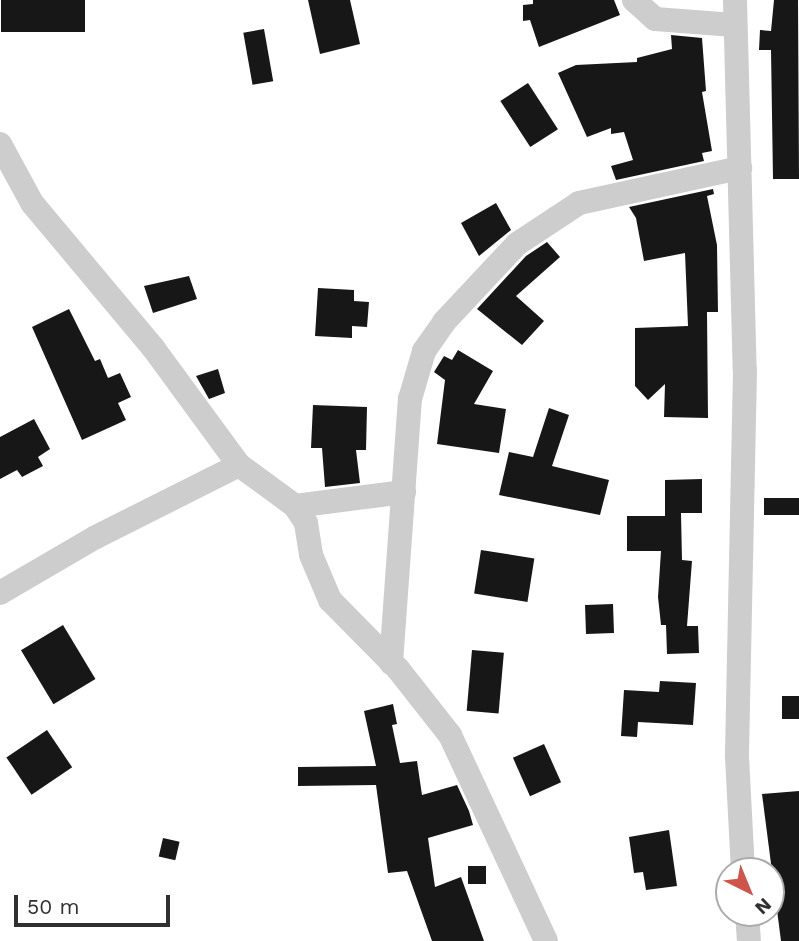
<!DOCTYPE html>
<style>
body{margin:0}
#map{position:relative;width:799px;height:941px;overflow:hidden;background:#fff;font-family:"Work Sans",sans-serif}
div>[style]{position:absolute}
[style*='--x']{left:calc(var(--x)*1px);top:calc(var(--y)*1px);width:calc(var(--w)*1px);rotate:calc(var(--a)*1deg)}
.building>*{inset:0;background:#171717;transform-origin:0 0}
.minor>*{height:24px;margin:-12px;padding:0 12px;transform-origin:12px;border-radius:12px;background:#cdcdcd}
span{translate:-50% -50%;white-space:nowrap;text-align:center;line-height:1.15;-webkit-text-stroke:7px #fff;paint-order:stroke}
.north{position:absolute;left:715px;top:857px;width:70px;height:70px;box-sizing:border-box;background:#fff;border:2px solid #acacac;border-radius:50%;rotate:137deg;font-size:19px;font-weight:700;line-height:28px;text-align:center;color:#303030}
.north::after{content:'';display:block;margin:auto;width:24px;height:32px;background:#cf544a;clip-path:polygon(50% 0,100% 100%,50% 72%,0 100%)}
.scale{position:absolute;left:14px;top:895px;width:156px;height:32px;box-sizing:border-box;border:4px solid #303030;border-top:0;padding-left:9px;font-size:21px;line-height:24px;white-space:nowrap;color:#303030;-webkit-text-stroke:5px #fff;paint-order:stroke}
</style>
<div id="map">
<div class="building">
<div style="left:1px;top:0;width:84px;height:32px"></div>
<div style="clip-path:polygon(308px 0,350px 0,360px 44px,320px 54px)"></div>
<div style="clip-path:polygon(533px 0,614px 0,620px 15px,539px 47px,530px 20px,523px 21px,523px 5px,533px 4px)"></div>
<div style="clip-path:polygon(774px 0,798px 0,799px 179px,773px 179px,771px 50px,759px 50px,760px 30px,771px 31px)"></div>
<div style="left:264px;top:29px;width:53px;height:21px;rotate:80deg"></div>
<div style="clip-path:polygon(671px 35px,702px 38px,706px 91px,702px 92px,712px 151px,702px 153px,704px 161px,616px 180px,611px 166px,633px 160px,624px 132px,611px 134px,611px 128px,587px 137px,558px 73px,576px 65px,637px 62px,637px 58px,672px 49px)"></div>
<div style="left:528px;top:83px;width:55px;height:33px;rotate:57deg"></div>
<div style="clip-path:polygon(713px 189px,714px 194px,707px 196px,717px 245px,718px 312px,707px 312px,708px 418px,664px 417px,665px 384px,648px 400px,635px 386px,635px 328px,688px 326px,685px 253px,644px 261px,636px 218px,629px 207px)"></div>
<div style="clip-path:polygon(496px 203px,511px 230px,479px 256px,461px 223px)"></div>
<div style="clip-path:polygon(547px 242px,560px 257px,516px 296px,544px 321px,522px 345px,477px 309px,526px 256px)"></div>
<div style="clip-path:polygon(189px 276px,197px 299px,153px 313px,144px 286px)"></div>
<div style="clip-path:polygon(318px 288px,354px 290px,354px 301px,369px 302px,367px 327px,352px 326px,352px 338px,315px 336px)"></div>
<div style="clip-path:polygon(69px 309px,95px 361px,100px 359px,108px 378px,120px 373px,131px 397px,118px 403px,126px 420px,82px 440px,32px 327px)"></div>
<div style="clip-path:polygon(458px 350px,493px 371px,474px 404px,506px 409px,499px 453px,437px 444px,445px 380px,434px 372px,444px 356px,452px 360px)"></div>
<div style="clip-path:polygon(218px 369px,225px 393px,209px 399px,196px 376px)"></div>
<div style="clip-path:polygon(313px 405px,367px 407px,366px 450px,356px 450px,360px 483px,325px 487px,322px 448px,311px 448px)"></div>
<div style="clip-path:polygon(549px 408px,569px 415px,552px 466px,609px 480px,600px 515px,499px 495px,509px 452px,533px 457px)"></div>
<div style="clip-path:polygon(34px 419px,50px 449px,38px 457px,43px 466px,22px 477px,17px 470px,0 479px,0 437px)"></div>
<div style="clip-path:polygon(702px 479px,702px 513px,681px 513px,682px 560px,692px 561px,687px 626px,698px 626px,699px 653px,667px 654px,666px 625px,661px 625px,658px 597px,661px 551px,627px 551px,627px 516px,665px 516px,665px 480px)"></div>
<div style="left:799px;top:498px;width:17px;height:35px;rotate:90deg"></div>
<div style="left:481px;top:550px;width:54px;height:44px;rotate:9deg"></div>
<div style="left:613px;top:604px;width:29px;height:28px;rotate:88deg"></div>
<div style="left:63px;top:625px;width:63px;height:49px;rotate:59deg"></div>
<div style="left:472px;top:650px;width:32px;height:61px;rotate:5deg"></div>
<div style="clip-path:polygon(660px 681px,696px 683px,693px 725px,638px 722px,637px 737px,621px 736px,624px 690px,659px 692px)"></div>
<div style="left:799px;top:696px;width:23px;height:17px;rotate:90deg"></div>
<div style="clip-path:polygon(393px 704px,397px 724px,392px 725px,400px 763px,417px 761px,422px 795px,457px 785px,469px 811px,473px 825px,428px 838px,435px 887px,461px 877px,484px 941px,432px 941px,407px 871px,388px 873px,376px 785px,298px 786px,298px 767px,376px 766px,364px 711px)"></div>
<div style="left:47px;top:730px;width:45px;height:49px;rotate:56deg"></div>
<div style="left:544px;top:744px;width:42px;height:34px;rotate:66deg"></div>
<div style="clip-path:polygon(799px 791px,799px 941px,781px 941px,762px 794px)"></div>
<div style="clip-path:polygon(669px 830px,677px 886px,646px 890px,643px 872px,634px 873px,629px 837px)"></div>
<div style="left:163px;top:838px;width:17px;height:19px;rotate:13deg"></div>
<div style="left:468px;top:866px;width:18px;height:18px"></div>
</div>
<div class="minor">
<div style="--x:634;--y:0;--w:28;--a:42"></div>
<div style="--x:655;--y:19;--w:79;--a:4.3"></div>
<div style="--x:735;--y:0;--w:370;--a:88.5"></div>
<div style="--x:745;--y:370;--w:387;--a:91.2"></div>
<div style="--x:737;--y:757;--w:114;--a:87"></div>
<div style="--x:0;--y:144;--w:67;--a:61.5"></div>
<div style="--x:32;--y:203;--w:190;--a:50.1"></div>
<div style="--x:154;--y:349;--w:144;--a:53.8"></div>
<div style="--x:239;--y:465;--w:69;--a:36.2"></div>
<div style="--x:295;--y:506;--w:20;--a:57"></div>
<div style="--x:306;--y:523;--w:32;--a:81"></div>
<div style="--x:311;--y:555;--w:49;--a:67.1"></div>
<div style="--x:330;--y:600;--w:97;--a:45.4"></div>
<div style="--x:398;--y:669;--w:84;--a:51.8"></div>
<div style="--x:450;--y:735;--w:227;--a:65"></div>
<div style="--x:295;--y:506;--w:110;--a:-7.3"></div>
<div style="--x:0;--y:593;--w:111;--a:-30.3"></div>
<div style="--x:96;--y:537;--w:160;--a:-26.7"></div>
<div style="--x:391;--y:663;--w:265;--a:-85.9"></div>
<div style="--x:410;--y:399;--w:50;--a:-73.7"></div>
<div style="--x:424;--y:351;--w:35;--a:-55"></div>
<div style="--x:444;--y:322;--w:107;--a:-46.9"></div>
<div style="--x:517;--y:244;--w:74;--a:-33.5"></div>
<div style="--x:579;--y:203;--w:165;--a:-12.3"></div>
<div style="--x:747;--y:913;--w:28;--a:86"></div>
</div>
<div class="north">N</div>
<div class="scale">50 m</div>
</div>
